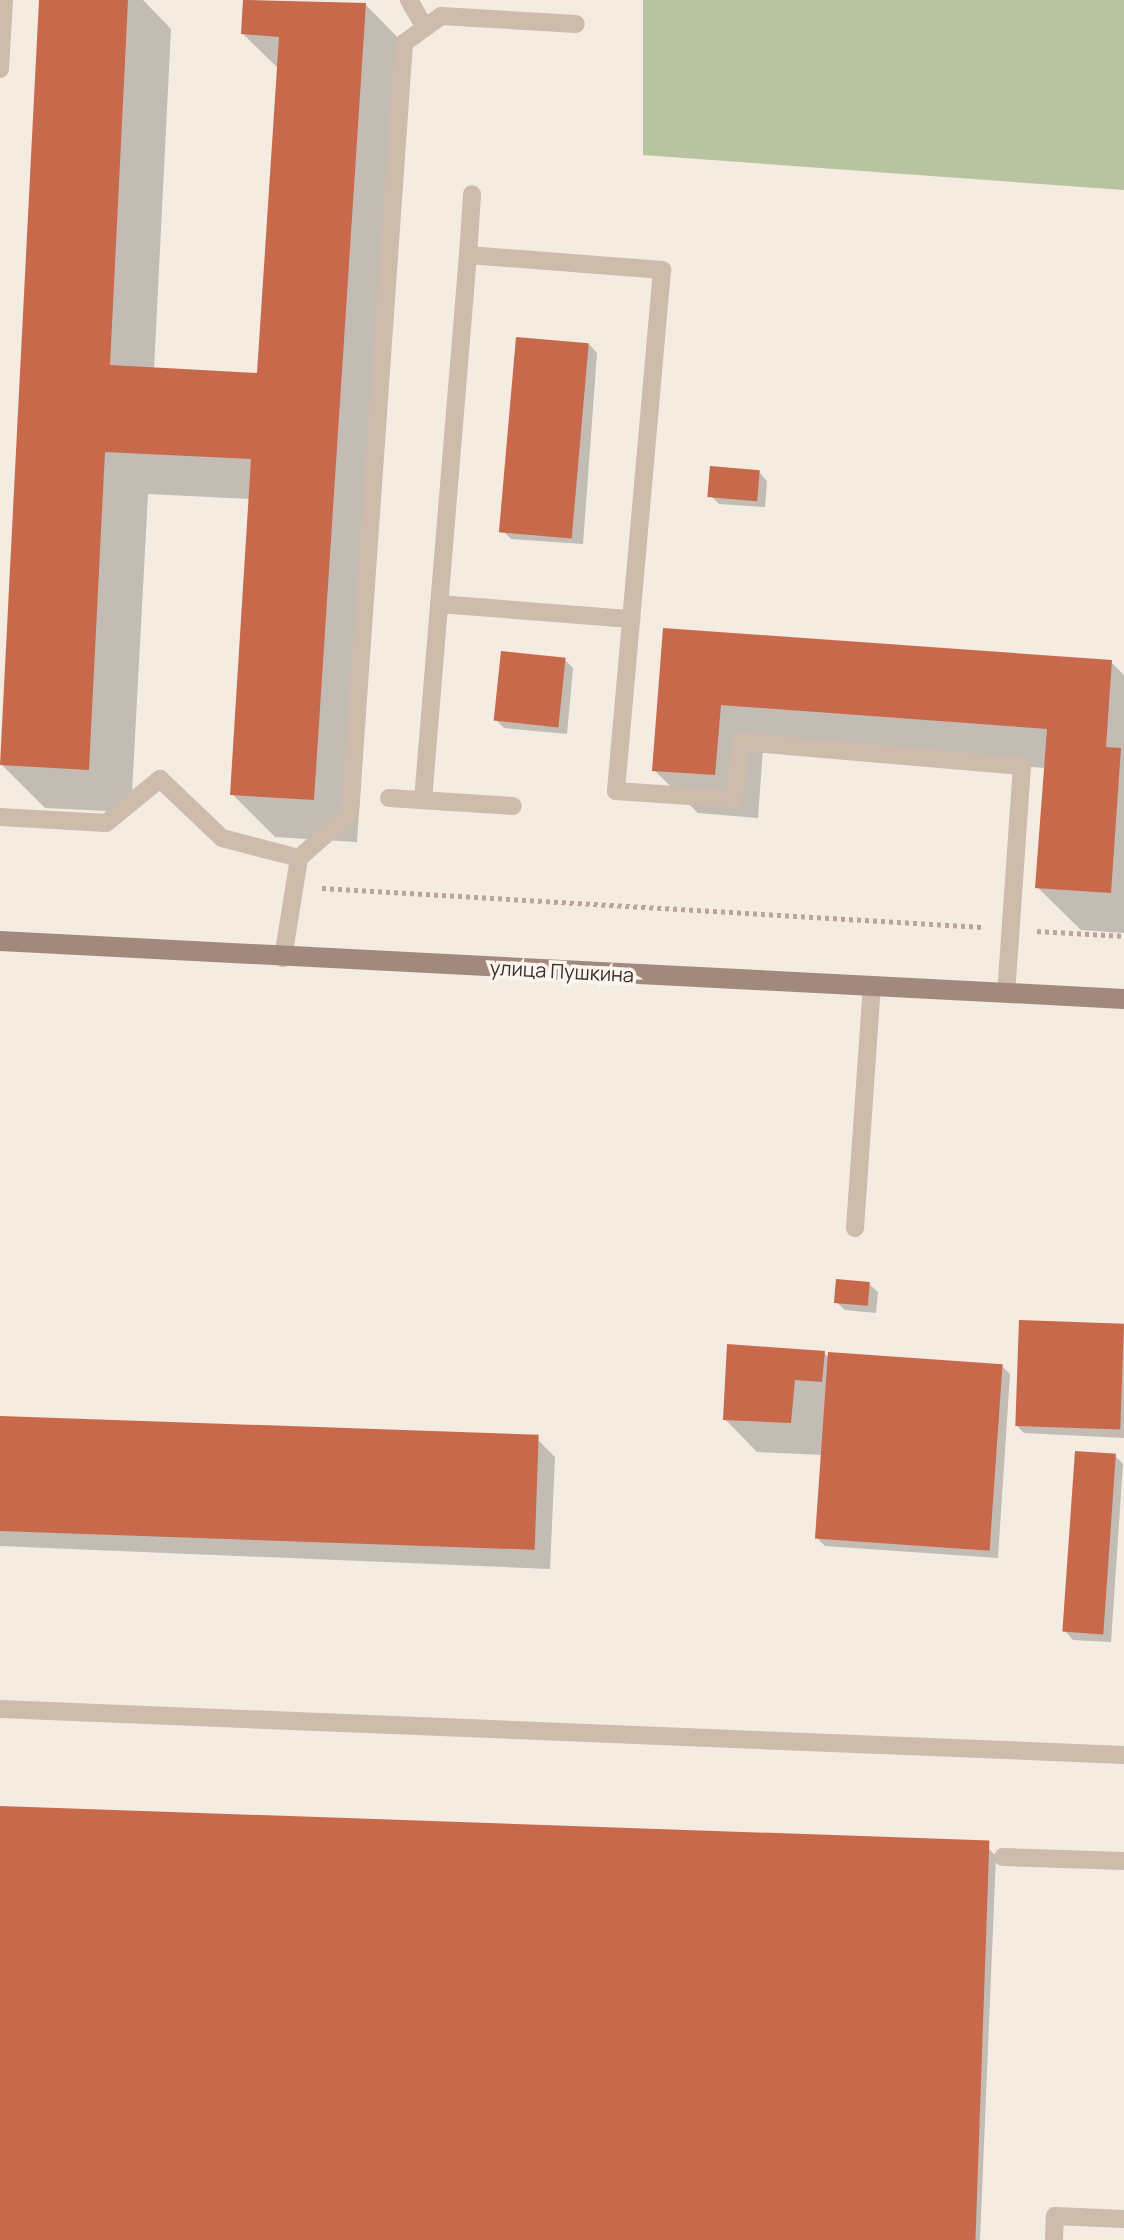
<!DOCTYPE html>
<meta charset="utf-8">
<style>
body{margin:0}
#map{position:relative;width:1124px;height:2240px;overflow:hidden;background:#f4ebe1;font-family:Manrope,sans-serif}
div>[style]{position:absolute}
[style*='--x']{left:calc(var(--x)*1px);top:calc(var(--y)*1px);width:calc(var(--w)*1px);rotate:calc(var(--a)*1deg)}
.green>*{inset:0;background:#b8c4a0}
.shadow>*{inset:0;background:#0003}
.building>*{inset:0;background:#c8694b;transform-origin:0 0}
.path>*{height:5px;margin-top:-2.5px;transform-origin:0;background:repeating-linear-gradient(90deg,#b9a596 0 4px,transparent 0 8px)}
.lane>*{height:18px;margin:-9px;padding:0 9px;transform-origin:9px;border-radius:9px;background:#cdbbac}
.secondary>*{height:20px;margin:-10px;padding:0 10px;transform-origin:10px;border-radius:10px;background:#a18a7d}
span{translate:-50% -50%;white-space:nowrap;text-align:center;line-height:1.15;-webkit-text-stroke:7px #fbf5ee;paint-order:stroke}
.street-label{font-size:20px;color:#3b302b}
</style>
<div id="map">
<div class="green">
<div style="clip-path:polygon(643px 0,1124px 0,1124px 190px,643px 155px)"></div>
</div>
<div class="shadow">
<div style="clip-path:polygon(41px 0,143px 0,171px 29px,154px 369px,259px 375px,279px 69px,243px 34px,245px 0,365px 4px,408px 48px,357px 842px,275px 837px,232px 794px,251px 499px,148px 494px,131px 812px,45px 808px,2px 765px)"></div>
<div style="clip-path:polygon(589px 344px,597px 353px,583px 544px,511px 539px,503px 531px)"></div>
<div style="clip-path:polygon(759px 472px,767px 481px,765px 507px,719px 504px,711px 496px)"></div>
<div style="clip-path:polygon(664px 630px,1111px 662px,1124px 675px,1124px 933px,1081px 930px,1037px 887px,1046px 768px,763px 748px,758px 818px,698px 813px,654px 770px)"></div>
<div style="clip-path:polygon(565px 660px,573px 668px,567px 734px,504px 728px,496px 720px)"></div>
<div style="clip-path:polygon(869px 1284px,878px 1292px,876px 1313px,845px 1310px,836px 1302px)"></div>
<div style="clip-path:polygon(1124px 1326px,1124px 1438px,1024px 1433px,1016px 1425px)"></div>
<div style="clip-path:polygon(824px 1353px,830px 1359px,1002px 1366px,1010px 1374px,998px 1558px,825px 1546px,817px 1538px,823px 1455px,757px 1452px,725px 1419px)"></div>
<div style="clip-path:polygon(0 1418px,538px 1440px,555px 1457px,550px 1569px,0 1546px)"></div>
<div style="clip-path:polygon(1115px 1456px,1123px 1464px,1111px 1642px,1073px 1640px,1065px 1631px)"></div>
<div style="clip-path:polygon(0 1808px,988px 1848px,996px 1856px,980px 2240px,0 2240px)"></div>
</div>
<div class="building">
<div style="clip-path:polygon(39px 0,128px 0,110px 365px,257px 373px,279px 37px,241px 34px,243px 0,366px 3px,314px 800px,230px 795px,251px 459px,105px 452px,89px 770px,0 765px)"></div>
<div style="left:516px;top:337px;width:73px;height:196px;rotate:5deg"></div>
<div style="left:710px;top:466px;width:50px;height:31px;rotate:5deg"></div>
<div style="clip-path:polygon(663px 628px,1112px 660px,1106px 747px,1121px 748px,1111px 893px,1035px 888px,1047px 729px,721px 705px,715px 775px,652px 771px)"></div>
<div style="left:501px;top:651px;width:65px;height:70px;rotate:6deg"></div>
<div style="left:836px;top:1279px;width:34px;height:24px;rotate:5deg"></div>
<div style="left:1019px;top:1320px;width:105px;height:106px;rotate:2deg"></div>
<div style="clip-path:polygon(727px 1344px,825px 1351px,822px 1382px,795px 1380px,791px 1423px,723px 1420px)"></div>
<div style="left:828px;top:1352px;width:175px;height:187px;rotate:4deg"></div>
<div style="left:0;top:1416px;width:539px;height:115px;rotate:2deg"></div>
<div style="left:1075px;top:1451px;width:41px;height:181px;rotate:4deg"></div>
<div style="left:0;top:1806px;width:990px;height:434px;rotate:2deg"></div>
</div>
<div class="path">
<div style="--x:322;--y:888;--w:662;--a:3.38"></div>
<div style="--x:1037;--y:931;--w:87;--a:3.3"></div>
</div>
<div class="lane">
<div style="--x:409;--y:0;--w:32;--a:60"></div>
<div style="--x:0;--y:69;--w:69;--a:-86.7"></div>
<div style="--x:468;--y:255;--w:61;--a:-86.2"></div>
<div style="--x:439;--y:604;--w:193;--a:4.5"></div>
<div style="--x:389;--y:798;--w:124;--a:3.7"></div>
<div style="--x:423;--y:800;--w:547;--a:-85.28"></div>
<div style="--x:468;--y:255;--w:195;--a:4.4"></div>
<div style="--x:662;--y:270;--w:523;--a:95.05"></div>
<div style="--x:616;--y:791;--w:118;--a:3.9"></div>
<div style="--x:734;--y:799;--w:57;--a:-83"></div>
<div style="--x:741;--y:742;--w:282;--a:4.9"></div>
<div style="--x:1022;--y:766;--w:228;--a:94"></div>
<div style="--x:0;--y:817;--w:106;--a:3.2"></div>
<div style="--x:106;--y:823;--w:70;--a:-39.2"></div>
<div style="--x:160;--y:779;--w:86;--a:43.6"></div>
<div style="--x:222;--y:838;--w:80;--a:14.6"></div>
<div style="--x:283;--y:958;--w:101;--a:-80.9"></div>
<div style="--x:299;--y:858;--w:68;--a:-41.4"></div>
<div style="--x:350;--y:813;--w:772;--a:-85.99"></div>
<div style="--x:404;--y:43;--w:46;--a:-36.1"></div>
<div style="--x:441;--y:16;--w:135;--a:3.4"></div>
<div style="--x:855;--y:1228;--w:243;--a:-86"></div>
<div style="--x:0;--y:1709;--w:1125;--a:2.34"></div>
<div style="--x:1003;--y:1857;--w:121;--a:1.9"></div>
<div style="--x:1054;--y:2240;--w:24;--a:-88"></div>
<div style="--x:1055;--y:2216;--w:69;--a:2.5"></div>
</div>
<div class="secondary">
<div style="--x:0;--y:941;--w:1125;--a:2.95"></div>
</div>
<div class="street-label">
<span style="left:562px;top:971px;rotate:3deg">улица Пушкина</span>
</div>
</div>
